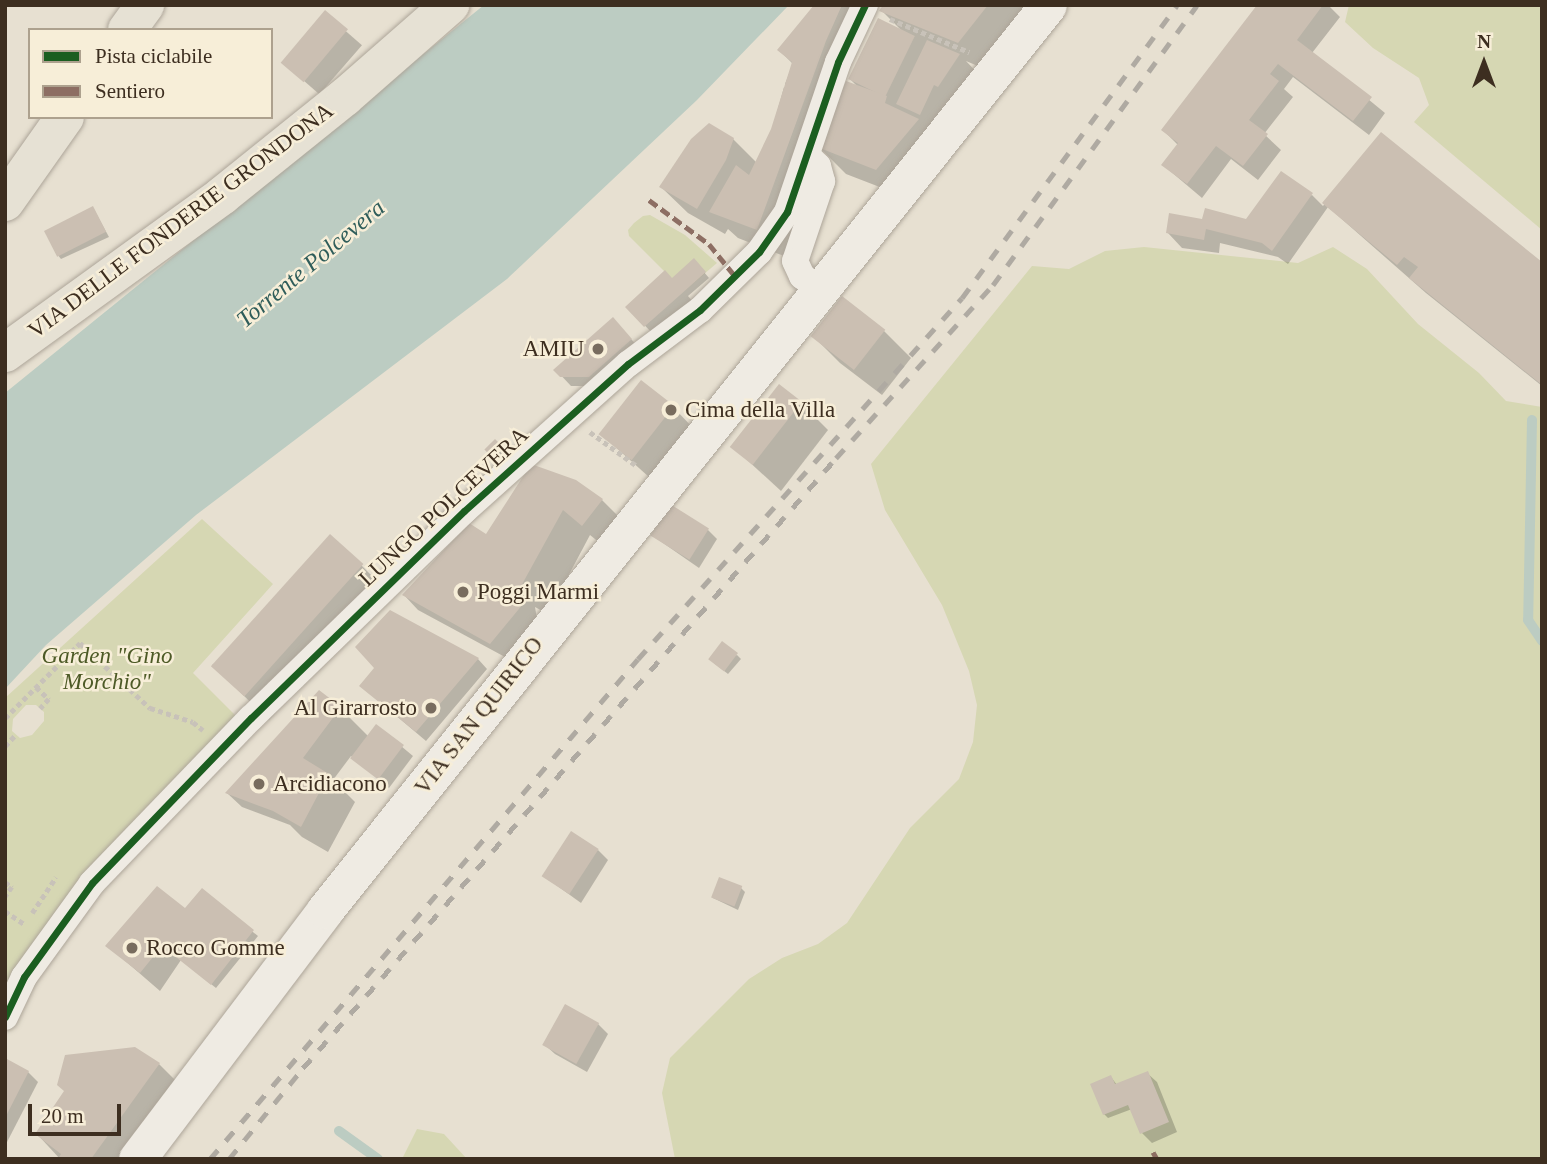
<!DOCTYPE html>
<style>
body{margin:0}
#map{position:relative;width:1547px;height:1164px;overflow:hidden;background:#e7e0d1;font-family:"Times New Roman",serif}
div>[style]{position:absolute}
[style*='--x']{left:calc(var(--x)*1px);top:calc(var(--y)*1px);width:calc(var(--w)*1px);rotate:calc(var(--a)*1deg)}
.green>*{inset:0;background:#d6d7b3}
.water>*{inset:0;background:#bcccc2}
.shadow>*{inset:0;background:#0003;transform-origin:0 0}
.stream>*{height:10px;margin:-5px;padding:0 5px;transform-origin:5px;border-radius:5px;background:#bcccc2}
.building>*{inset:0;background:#cbbfb2;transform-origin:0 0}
.path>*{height:4.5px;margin-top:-2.25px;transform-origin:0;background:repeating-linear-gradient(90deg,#c8c2b9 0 5px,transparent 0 8.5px)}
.roads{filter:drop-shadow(0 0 2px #ada599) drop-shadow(0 0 2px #ada599)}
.street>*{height:26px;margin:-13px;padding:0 13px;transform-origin:13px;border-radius:13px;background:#efebe3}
.secondary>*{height:37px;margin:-18.5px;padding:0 18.5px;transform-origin:18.5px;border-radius:18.5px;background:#efebe3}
.primary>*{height:38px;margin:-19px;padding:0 19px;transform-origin:19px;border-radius:19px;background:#e6e1d4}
.rail>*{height:5px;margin-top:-2.5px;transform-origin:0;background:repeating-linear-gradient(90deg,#afaaa2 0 12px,transparent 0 24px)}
.quiet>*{height:5px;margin-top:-2.5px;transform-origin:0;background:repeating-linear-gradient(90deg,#8d6e63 0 10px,transparent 0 15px)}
.cycleway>*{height:7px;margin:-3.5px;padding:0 3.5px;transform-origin:3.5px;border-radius:3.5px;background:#1b5e20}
.dots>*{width:19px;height:19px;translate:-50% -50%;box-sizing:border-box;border:4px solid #f7eed8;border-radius:50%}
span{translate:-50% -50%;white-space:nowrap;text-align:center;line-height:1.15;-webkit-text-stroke:5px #f7eed8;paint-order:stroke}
.street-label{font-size:23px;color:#3d2e20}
.poi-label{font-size:23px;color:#3d2e20}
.right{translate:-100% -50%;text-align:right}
.left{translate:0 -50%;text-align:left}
.park-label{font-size:23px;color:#4d5a26;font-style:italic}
.water-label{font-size:24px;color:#2f5d5a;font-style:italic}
.frame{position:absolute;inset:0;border:7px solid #3d2e20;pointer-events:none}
.legend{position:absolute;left:28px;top:28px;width:245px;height:91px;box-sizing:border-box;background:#f7eed8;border:2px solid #ada18e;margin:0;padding:9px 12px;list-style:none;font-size:21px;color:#3d2e20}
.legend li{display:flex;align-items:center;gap:14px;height:35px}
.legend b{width:35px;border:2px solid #ada18e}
.north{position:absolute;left:1449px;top:28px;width:70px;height:70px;-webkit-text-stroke:5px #f7eed8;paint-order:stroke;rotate:0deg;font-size:19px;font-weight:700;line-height:28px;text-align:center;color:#3d2e20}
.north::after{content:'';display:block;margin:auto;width:24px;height:32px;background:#3d2e20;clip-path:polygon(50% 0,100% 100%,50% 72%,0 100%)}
.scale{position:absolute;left:28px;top:1104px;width:93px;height:32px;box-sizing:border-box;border:4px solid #3d2e20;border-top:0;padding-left:9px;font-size:21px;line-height:24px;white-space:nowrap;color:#3d2e20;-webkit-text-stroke:5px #f7eed8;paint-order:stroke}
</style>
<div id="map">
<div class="green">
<div style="clip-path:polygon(1349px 5px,1542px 5px,1542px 230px,1414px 122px,1429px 105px,1419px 78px,1373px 48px,1345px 22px)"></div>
<div style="clip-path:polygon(650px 215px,685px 235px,717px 263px,684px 291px,629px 236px,628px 230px,634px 223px,643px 216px)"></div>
<div style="clip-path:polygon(1144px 247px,1298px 263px,1333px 247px,1367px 269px,1418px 324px,1479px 373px,1506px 401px,1542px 407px,1542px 1159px,675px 1159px,662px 1093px,670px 1058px,749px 979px,782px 958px,818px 944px,847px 923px,910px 828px,959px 779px,973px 742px,977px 705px,969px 671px,942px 605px,885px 510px,871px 464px,1032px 266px,1069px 269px,1105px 251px)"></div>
<div style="clip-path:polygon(evenodd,202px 519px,273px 584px,193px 673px,237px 717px,85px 874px,5px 987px,5px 698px,202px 519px,26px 705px,36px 705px,44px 712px,44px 721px,32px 735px,20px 738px,12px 731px,13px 719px,26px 705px)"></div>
<div style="clip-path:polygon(417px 1129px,444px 1134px,467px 1159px,402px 1159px)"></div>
</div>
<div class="water">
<div style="clip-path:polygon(484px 5px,789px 5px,697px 100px,507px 279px,196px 515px,46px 645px,5px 689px,5px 393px)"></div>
</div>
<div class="shadow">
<div style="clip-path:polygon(818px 5px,869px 5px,819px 111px,858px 87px,849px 78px,902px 31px,882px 11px,886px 5px,1024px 5px,1031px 12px,985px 69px,966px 61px,986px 82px,903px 196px,846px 174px,822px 150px,784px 256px,738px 238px,728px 229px,725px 234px,688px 213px,661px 187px,733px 139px,757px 163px,772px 130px,784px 87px,790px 90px,785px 84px,793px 64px,779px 50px)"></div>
<div style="clip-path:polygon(1259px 5px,1328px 5px,1340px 17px,1312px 53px,1385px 113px,1369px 135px,1293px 77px,1284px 89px,1293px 97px,1264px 134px,1281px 150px,1258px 180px,1231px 159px,1202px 198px,1163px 165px,1178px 145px,1163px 130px)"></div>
<div style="left:325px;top:13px;width:49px;height:65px;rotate:41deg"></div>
<div style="clip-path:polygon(1381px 134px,1542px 263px,1542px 386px,1426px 293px,1328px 207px,1288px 264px,1278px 257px,1220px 243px,1219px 253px,1182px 248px,1168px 233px,1204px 221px,1247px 221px,1312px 195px,1323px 206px)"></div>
<div style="clip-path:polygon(93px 208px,109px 237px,61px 259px,57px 254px)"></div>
<div style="clip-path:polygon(698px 265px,709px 278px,688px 296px,693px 302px,655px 336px,627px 307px)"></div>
<div style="clip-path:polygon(842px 298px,884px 331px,911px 358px,882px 395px,840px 363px,813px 336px)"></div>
<div style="clip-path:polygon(622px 329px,640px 349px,599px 386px,571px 386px,556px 370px)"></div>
<div style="clip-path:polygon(801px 403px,828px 430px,781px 491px,733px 447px)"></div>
<div style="clip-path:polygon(673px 407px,699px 434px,659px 486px,601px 434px)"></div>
<div style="clip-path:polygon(495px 441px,506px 452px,496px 460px,492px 456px)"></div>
<div style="clip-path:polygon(532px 466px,602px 500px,629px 527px,610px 551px,590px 535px,548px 614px,535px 607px,537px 619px,505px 657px,418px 610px,404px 595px,487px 536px)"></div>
<div style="clip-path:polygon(708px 530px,717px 539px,699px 568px,653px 536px)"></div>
<div style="clip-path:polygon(361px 565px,388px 592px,269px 720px,212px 665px)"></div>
<div style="clip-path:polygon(390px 612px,478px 659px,487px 669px,426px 741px,361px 686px,377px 668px)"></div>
<div style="clip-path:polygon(737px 655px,741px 659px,728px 674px,714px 663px)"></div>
<div style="clip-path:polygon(340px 708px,369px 737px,377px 726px,413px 756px,389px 788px,351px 756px,333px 780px,355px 802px,328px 852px,302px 837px,290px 825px,242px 807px,227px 793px)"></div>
<div style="clip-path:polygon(598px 850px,608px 860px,581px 903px,545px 877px)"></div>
<div style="clip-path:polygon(741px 888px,745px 892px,738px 910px,713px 898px)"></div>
<div style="clip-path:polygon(202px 891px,258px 936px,216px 988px,181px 960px,160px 991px,108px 946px,186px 911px)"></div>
<div style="clip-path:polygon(566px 1006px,598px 1024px,608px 1034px,587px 1072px,555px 1054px,545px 1045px)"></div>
<div style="clip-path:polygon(159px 1064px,186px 1091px,138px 1159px,60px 1159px,37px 1134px)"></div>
<div style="clip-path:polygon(5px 1067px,28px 1072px,38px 1082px,6px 1144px)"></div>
<div style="clip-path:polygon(1147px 1073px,1157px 1082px,1177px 1132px,1152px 1143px,1142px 1133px,1132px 1109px,1108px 1118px,1104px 1114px,1111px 1077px,1117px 1085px)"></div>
</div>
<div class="stream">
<div style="--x:1532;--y:420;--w:200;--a:91.1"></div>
<div style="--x:1528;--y:620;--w:25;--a:56"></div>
<div style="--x:339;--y:1131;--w:48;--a:35.7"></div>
</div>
<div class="building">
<div style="clip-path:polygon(814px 5px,842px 5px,826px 41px,757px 230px,709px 212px,736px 165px,749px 175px,771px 129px,792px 62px,777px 50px)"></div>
<div style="clip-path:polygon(883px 5px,988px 5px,958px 43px,879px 11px)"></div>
<div style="clip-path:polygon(1257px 5px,1323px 5px,1297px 40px,1372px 97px,1353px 121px,1278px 64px,1270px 74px,1279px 81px,1249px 120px,1268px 134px,1243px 166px,1216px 146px,1187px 184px,1161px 165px,1178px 143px,1161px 130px)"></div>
<div style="left:325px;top:10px;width:30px;height:69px;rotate:40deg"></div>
<div style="left:878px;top:18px;width:41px;height:68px;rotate:26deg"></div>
<div style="clip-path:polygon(927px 40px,960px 54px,938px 87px,934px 85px,920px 115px,896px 104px)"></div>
<div style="clip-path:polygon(846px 81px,887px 96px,885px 103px,919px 119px,876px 170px,817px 147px)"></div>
<div style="clip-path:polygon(709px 123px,734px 138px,726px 160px,697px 209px,659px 187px,691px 139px)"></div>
<div style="clip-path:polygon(1381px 132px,1542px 262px,1542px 385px,1409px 278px,1418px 267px,1404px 257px,1397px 265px,1322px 203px)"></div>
<div style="clip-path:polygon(1281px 171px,1313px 193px,1272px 251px,1262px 243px,1206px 229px,1204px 240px,1166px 233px,1169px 213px,1202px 219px,1205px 208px,1246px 219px)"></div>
<div style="left:93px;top:206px;width:29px;height:55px;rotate:63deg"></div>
<div style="clip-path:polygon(694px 258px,706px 272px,644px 327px,625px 307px,665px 270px,672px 278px)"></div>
<div style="left:842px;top:296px;width:55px;height:51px;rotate:38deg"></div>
<div style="clip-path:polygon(613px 317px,632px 339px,589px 377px,560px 377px,553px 370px)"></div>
<div style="left:641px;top:380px;width:42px;height:69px;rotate:38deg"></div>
<div style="left:779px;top:384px;width:29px;height:80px;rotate:38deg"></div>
<div style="left:495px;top:439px;width:11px;height:15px;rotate:45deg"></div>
<div style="clip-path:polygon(531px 464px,576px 480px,603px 499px,582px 526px,563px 510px,520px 588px,523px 604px,490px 644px,402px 595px,469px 523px,486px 534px)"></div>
<div style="left:670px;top:504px;width:46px;height:37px;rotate:32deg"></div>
<div style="left:330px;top:534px;width:45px;height:178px;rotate:42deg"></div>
<div style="clip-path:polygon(390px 610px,479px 658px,416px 732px,359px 686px,374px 668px,355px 647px)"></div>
<div style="left:722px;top:641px;width:20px;height:23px;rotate:37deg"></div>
<div style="clip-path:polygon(319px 690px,341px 707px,303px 758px,329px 774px,301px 827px,273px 811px,225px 793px)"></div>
<div style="left:376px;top:724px;width:35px;height:43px;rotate:37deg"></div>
<div style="left:571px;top:831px;width:33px;height:54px;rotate:33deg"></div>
<div style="left:719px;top:877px;width:25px;height:22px;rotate:21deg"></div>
<div style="clip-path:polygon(157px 886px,185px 908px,202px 888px,254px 930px,211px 985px,162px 946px,140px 973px,105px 946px)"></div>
<div style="left:565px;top:1004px;width:39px;height:47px;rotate:29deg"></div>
<div style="clip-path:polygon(135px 1047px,160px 1063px,91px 1159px,58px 1159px,61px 1154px,35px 1134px,64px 1091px,57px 1085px,65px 1055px)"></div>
<div style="clip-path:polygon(7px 1059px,29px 1071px,5px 1118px,5px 1064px)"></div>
<div style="clip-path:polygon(1148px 1071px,1169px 1122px,1140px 1134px,1128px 1105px,1103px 1115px,1090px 1084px,1111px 1075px,1115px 1084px)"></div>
</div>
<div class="path">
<div style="--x:890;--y:19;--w:86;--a:22.7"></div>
<div style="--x:590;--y:432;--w:58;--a:35.9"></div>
<div style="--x:36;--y:687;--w:18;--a:43"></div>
<div style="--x:49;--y:699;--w:13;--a:132"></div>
<div style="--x:5;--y:718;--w:106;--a:-45"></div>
<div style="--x:80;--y:643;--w:96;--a:42.9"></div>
<div style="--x:150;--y:708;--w:45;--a:18"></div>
<div style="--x:193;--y:722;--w:13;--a:39"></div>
<div style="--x:5;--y:746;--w:16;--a:-47"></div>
<div style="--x:5;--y:882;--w:9;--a:36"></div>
<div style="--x:12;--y:887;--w:12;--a:125"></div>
<div style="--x:5;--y:911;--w:23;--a:34"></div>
<div style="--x:32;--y:913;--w:43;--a:-56.3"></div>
</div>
<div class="roads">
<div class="street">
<div style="--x:808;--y:156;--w:14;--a:45"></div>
<div style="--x:818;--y:166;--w:16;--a:75"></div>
<div style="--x:822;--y:181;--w:84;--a:108.6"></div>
<div style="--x:795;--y:261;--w:17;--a:65"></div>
<div style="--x:802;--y:276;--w:23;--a:38"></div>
<div style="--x:5;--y:1017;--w:44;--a:-64.6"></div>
<div style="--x:24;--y:977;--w:116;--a:-54.1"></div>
<div style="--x:92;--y:883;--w:229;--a:-46.1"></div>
<div style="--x:251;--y:718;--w:297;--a:-44.2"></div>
<div style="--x:464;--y:511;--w:220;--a:-41.9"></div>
<div style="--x:628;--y:364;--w:90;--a:-36.9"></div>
<div style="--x:700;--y:310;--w:83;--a:-44.5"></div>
<div style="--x:759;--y:252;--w:49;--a:-55"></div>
<div style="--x:787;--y:212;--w:158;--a:-71.2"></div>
<div style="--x:838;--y:62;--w:63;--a:-64.7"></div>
</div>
<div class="secondary">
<div style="--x:137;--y:1159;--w:312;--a:-52.9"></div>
<div style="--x:325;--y:910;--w:1158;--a:-51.38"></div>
</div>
<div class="primary">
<div style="--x:127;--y:30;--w:31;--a:-54"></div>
<div style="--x:5;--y:202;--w:104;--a:-54.8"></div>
<div style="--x:5;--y:353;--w:269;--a:-35.9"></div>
<div style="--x:223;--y:195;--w:156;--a:-38.8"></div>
<div style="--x:345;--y:97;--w:140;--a:-41.2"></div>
</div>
</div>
<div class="rail">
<div style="--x:210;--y:1159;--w:658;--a:-49.44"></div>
<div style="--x:638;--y:659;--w:485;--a:-48.1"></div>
<div style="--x:962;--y:298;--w:363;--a:-53.7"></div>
<div style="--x:229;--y:1159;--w:117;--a:-50.9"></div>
<div style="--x:303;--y:1068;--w:810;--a:-48.85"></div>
<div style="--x:836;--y:458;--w:234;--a:-47.8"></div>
<div style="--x:993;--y:285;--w:346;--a:-53.9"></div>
</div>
<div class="quiet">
<div style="--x:649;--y:200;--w:74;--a:36.3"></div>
<div style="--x:709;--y:244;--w:41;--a:50.9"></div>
<div style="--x:1153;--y:1152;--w:8;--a:60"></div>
</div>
<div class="cycleway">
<div style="--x:5;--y:1017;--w:44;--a:-64.6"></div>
<div style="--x:24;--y:977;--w:116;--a:-54.1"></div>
<div style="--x:92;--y:883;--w:229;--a:-46.1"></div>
<div style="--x:251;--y:718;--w:297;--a:-44.2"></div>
<div style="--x:464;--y:511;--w:220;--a:-41.9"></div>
<div style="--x:628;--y:364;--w:90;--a:-36.9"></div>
<div style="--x:700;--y:310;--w:83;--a:-44.5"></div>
<div style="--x:759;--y:252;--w:49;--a:-55"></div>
<div style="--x:787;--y:212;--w:158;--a:-71.2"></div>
<div style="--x:838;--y:62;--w:63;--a:-64.7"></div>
</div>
<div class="dots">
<div style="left:598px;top:349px;background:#786c5e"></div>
<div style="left:671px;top:410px;background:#786c5e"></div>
<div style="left:463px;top:592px;background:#786c5e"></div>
<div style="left:431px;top:708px;background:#786c5e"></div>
<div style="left:259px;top:784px;background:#786c5e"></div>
<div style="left:132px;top:948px;background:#786c5e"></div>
</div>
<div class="street-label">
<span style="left:181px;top:221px;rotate:-37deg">VIA DELLE FONDERIE GRONDONA</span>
<span style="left:444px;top:507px;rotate:-43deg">LUNGO POLCEVERA</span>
<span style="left:479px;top:716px;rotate:-52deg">VIA SAN QUIRICO</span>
</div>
<div class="poi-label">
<span class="right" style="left:584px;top:349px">AMIU</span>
<span class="left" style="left:685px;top:410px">Cima della Villa</span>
<span class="left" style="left:477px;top:592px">Poggi Marmi</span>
<span class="right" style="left:417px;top:708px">Al Girarrosto</span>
<span class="left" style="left:273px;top:784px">Arcidiacono</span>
<span class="left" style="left:146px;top:948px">Rocco Gomme</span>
</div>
<div class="park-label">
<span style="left:107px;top:669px">Garden "Gino<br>Morchio"</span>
</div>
<div class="water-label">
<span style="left:311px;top:264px;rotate:-40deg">Torrente Polcevera</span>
</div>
<div class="frame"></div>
<ul class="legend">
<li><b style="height:9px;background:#1b5e20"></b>Pista ciclabile</li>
<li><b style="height:9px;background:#8d6e63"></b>Sentiero</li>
</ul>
<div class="north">N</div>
<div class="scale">20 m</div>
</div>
